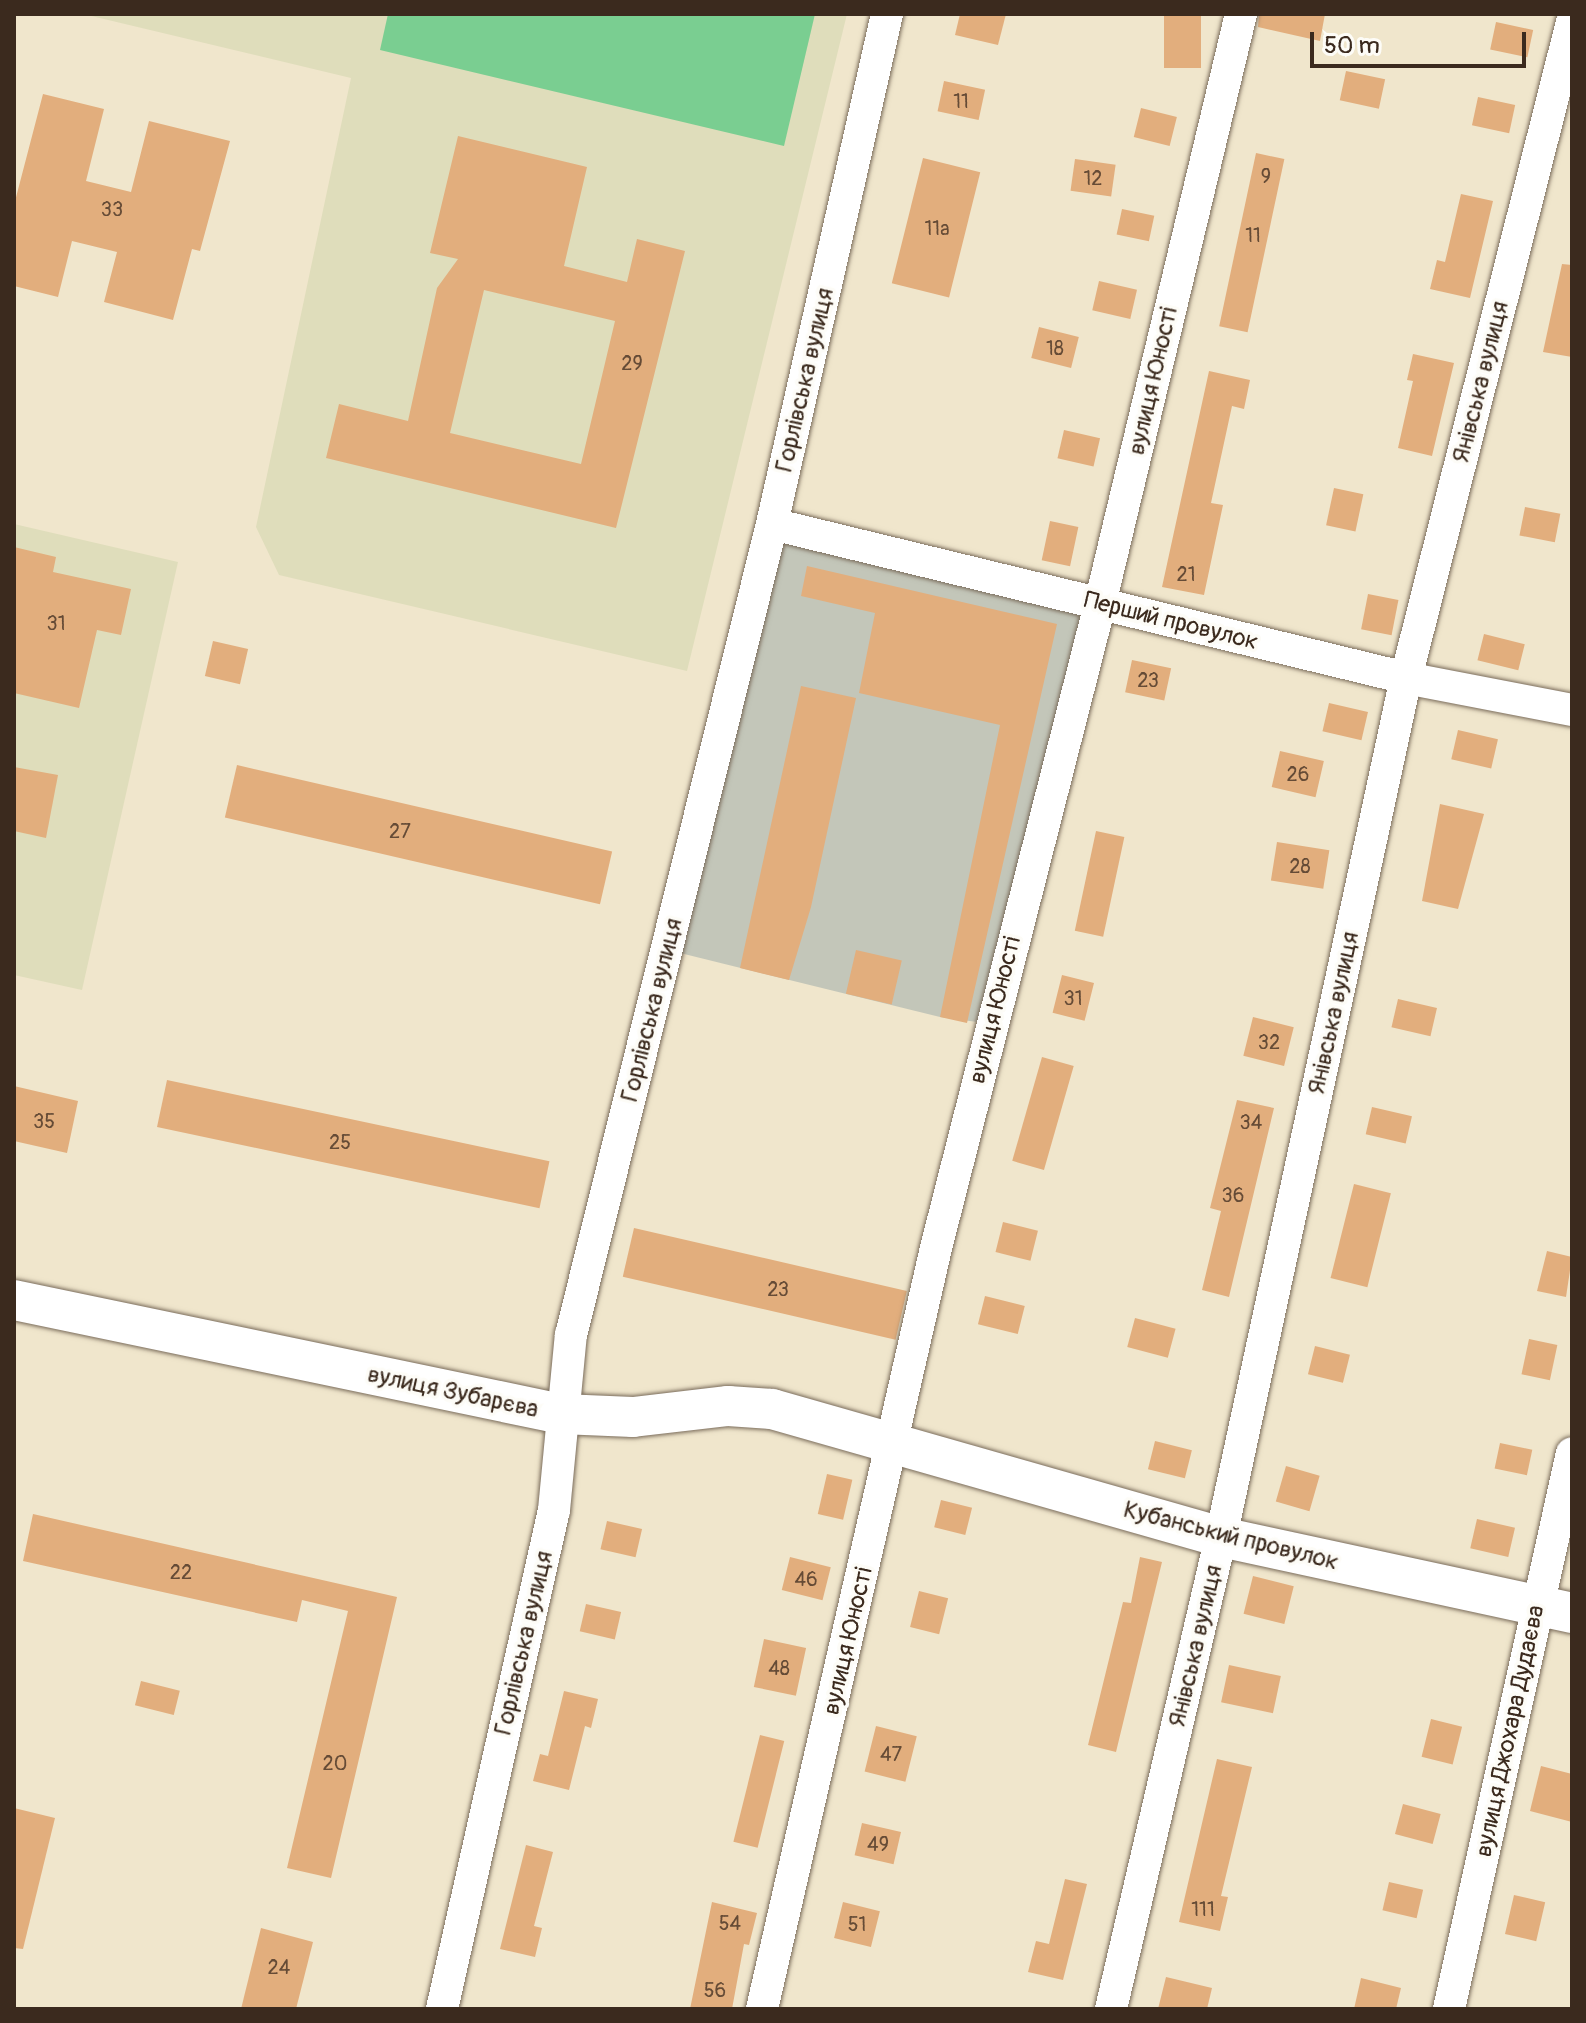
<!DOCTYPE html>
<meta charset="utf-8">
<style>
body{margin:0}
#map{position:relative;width:1586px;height:2023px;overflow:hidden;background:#f0e6cc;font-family:Pangolin,sans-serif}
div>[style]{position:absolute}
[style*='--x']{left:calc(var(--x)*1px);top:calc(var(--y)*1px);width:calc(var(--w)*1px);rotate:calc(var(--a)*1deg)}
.built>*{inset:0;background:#dfddbb}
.industrial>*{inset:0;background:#c3c6b9}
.green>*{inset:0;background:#7ace91}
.building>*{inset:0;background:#e2ae7d;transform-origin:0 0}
.roads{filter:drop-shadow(0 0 2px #7a6c5b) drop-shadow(0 0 2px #7a6c5b)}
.minor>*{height:32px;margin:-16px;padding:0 16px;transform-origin:16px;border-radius:16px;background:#fff}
.tertiary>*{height:40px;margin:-20px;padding:0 20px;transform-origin:20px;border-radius:20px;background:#fff}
span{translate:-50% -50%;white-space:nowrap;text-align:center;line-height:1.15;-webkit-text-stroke:7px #fdfcf7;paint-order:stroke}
.number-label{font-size:20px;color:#654b36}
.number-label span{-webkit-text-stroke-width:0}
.street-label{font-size:24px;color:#3b2a1e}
.frame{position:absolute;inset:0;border:16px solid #3b2a1e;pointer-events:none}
.scale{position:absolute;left:1310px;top:32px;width:216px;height:36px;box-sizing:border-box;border:4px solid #3b2a1e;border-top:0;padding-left:10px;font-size:24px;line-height:28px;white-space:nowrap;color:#3b2a1e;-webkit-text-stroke:6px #fdfcf7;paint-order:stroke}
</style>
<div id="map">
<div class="built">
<div style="clip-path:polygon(83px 14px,847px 14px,687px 671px,279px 575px,256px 527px,351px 78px)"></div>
<div style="clip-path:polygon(14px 524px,178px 562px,82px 990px,14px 975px)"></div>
</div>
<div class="industrial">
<div style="clip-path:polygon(772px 524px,1100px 604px,992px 1024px,940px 1017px,668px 950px)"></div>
</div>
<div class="green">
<div style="clip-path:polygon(388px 14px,815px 14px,784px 146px,380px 50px)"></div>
</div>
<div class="building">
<div style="clip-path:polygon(960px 14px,1006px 14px,998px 45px,955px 35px)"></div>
<div style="left:1164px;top:14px;width:37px;height:54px"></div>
<div style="clip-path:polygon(1259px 14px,1325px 14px,1320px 41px,1258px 27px)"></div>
<div style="left:1496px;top:22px;width:38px;height:28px;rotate:12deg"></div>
<div style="left:1346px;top:71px;width:40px;height:30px;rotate:12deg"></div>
<div style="left:944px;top:81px;width:42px;height:31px;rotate:12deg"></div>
<div style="clip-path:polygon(43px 94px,104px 109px,86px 181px,131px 192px,149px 121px,230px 141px,200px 251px,192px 249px,173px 320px,104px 302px,117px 252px,72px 241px,58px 297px,14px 286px,14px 205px)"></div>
<div style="left:1478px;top:97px;width:38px;height:29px;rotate:12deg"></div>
<div style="left:1141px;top:108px;width:37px;height:30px;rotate:14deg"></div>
<div style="clip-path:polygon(evenodd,458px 136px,587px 167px,564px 266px,627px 282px,637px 239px,685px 251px,616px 528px,326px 458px,339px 404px,408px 421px,437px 288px,458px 259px,430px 253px,458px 136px,484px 290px,615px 321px,581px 464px,450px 433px,484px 290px)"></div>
<div style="left:1256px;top:153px;width:29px;height:177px;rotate:12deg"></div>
<div style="left:923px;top:158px;width:59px;height:129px;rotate:14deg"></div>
<div style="left:1075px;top:159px;width:41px;height:32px;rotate:8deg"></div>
<div style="clip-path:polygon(1461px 194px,1493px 201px,1470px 298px,1430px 289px,1437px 260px,1445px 262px)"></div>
<div style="left:1122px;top:209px;width:33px;height:26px;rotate:12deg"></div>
<div style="clip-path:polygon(1562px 264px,1572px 265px,1572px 357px,1543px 352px)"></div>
<div style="left:1099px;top:281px;width:39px;height:30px;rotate:13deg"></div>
<div style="left:1039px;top:327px;width:41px;height:32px;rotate:14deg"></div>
<div style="clip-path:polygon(1413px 354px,1454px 363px,1432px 456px,1398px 448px,1413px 381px,1407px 380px)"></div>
<div style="clip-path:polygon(1209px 371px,1250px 380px,1244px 409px,1232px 406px,1211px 503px,1223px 505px,1204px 595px,1162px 587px)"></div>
<div style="left:1064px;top:430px;width:37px;height:29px;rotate:13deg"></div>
<div style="left:1334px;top:488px;width:30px;height:38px;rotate:12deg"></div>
<div style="left:1525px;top:507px;width:36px;height:29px;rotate:11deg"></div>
<div style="left:1050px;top:521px;width:29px;height:40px;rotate:12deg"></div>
<div style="clip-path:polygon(14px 547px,56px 557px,53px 572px,131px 589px,121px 635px,97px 630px,79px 708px,14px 693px)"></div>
<div style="clip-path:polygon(807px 566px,1057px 624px,967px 1023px,940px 1017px,1000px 725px,859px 693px,875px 613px,801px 596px)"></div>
<div style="left:1368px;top:594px;width:31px;height:36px;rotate:11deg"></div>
<div style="left:1484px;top:634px;width:42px;height:27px;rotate:14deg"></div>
<div style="left:213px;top:641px;width:36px;height:36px;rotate:13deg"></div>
<div style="left:1132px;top:660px;width:40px;height:33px;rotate:12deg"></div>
<div style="clip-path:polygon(801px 686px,856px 698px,811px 907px,789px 980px,740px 968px)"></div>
<div style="left:1329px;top:703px;width:40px;height:29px;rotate:13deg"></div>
<div style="left:1458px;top:730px;width:41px;height:30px;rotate:13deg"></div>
<div style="left:1280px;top:751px;width:45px;height:37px;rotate:13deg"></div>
<div style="left:237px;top:765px;width:385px;height:54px;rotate:13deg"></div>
<div style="clip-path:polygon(14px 767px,58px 775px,46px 838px,14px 831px)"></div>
<div style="clip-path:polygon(1440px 804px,1484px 814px,1458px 909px,1422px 901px)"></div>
<div style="left:1096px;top:831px;width:29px;height:102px;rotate:12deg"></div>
<div style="left:1277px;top:842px;width:53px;height:39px;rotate:9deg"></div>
<div style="left:856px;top:950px;width:47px;height:45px;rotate:13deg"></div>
<div style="left:1062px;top:975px;width:33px;height:39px;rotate:14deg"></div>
<div style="left:1398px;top:999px;width:40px;height:29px;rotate:13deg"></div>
<div style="left:1253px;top:1017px;width:42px;height:40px;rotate:14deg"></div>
<div style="left:1042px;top:1057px;width:33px;height:108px;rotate:16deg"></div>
<div style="left:167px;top:1080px;width:391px;height:48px;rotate:12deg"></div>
<div style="clip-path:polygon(14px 1086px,78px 1101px,67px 1153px,14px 1141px)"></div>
<div style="clip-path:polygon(1237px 1100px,1274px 1108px,1229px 1297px,1202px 1290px,1221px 1211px,1210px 1208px)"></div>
<div style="left:1372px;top:1107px;width:41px;height:28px;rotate:13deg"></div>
<div style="left:1354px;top:1184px;width:38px;height:97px;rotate:14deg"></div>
<div style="left:1003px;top:1222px;width:36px;height:31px;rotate:14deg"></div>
<div style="left:634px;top:1228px;width:280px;height:50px;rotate:13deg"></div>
<div style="clip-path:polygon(1547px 1251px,1572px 1257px,1566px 1297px,1537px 1291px)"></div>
<div style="left:985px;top:1296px;width:41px;height:29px;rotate:14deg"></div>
<div style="left:1135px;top:1318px;width:42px;height:30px;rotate:15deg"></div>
<div style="left:1529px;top:1339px;width:29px;height:36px;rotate:12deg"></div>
<div style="left:1315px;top:1346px;width:36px;height:29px;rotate:14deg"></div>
<div style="left:1155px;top:1441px;width:38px;height:29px;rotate:14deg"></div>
<div style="left:1500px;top:1443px;width:33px;height:26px;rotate:12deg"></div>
<div style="left:1286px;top:1466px;width:35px;height:37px;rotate:16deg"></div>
<div style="left:827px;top:1474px;width:26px;height:41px;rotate:13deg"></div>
<div style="left:941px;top:1500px;width:32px;height:28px;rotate:14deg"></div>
<div style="clip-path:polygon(33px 1514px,397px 1597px,331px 1878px,287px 1868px,348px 1611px,302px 1600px,297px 1622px,23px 1561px)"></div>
<div style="left:1477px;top:1519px;width:39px;height:30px;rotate:13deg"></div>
<div style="left:607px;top:1521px;width:36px;height:29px;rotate:13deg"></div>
<div style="left:790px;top:1557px;width:42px;height:34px;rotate:14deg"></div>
<div style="clip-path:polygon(1140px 1557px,1162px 1562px,1116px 1752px,1088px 1745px,1123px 1602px,1131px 1603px)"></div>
<div style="left:1253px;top:1576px;width:42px;height:39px;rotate:14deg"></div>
<div style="left:919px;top:1591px;width:30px;height:37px;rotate:14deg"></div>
<div style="left:586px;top:1604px;width:36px;height:28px;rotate:13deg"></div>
<div style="left:764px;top:1639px;width:43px;height:49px;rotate:12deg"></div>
<div style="left:1229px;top:1665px;width:53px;height:38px;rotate:12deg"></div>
<div style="left:141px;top:1681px;width:40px;height:25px;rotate:14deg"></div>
<div style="clip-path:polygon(564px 1691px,598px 1699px,591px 1728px,585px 1726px,569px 1790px,533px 1781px,540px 1754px,548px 1756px)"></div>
<div style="left:1431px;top:1719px;width:32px;height:39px;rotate:14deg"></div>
<div style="left:876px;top:1726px;width:42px;height:47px;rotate:14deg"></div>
<div style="left:760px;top:1735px;width:25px;height:110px;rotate:14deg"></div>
<div style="clip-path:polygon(1217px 1759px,1252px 1767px,1221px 1896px,1228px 1897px,1220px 1931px,1179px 1922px)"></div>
<div style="clip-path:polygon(1541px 1766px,1572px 1774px,1572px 1822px,1530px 1811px)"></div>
<div style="left:1403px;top:1804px;width:39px;height:31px;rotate:15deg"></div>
<div style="clip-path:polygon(14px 1808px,55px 1818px,23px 1949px,14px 1948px)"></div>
<div style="left:862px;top:1823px;width:40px;height:33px;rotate:13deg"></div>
<div style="clip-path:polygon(526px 1845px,553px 1852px,534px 1926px,542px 1928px,535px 1957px,500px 1949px)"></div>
<div style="clip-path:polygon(1065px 1879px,1087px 1884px,1063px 1980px,1028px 1972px,1036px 1941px,1049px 1944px)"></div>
<div style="left:1389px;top:1882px;width:35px;height:29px;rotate:13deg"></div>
<div style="left:1514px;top:1895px;width:32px;height:40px;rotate:13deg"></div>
<div style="clip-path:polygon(712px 1902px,757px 1913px,749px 1945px,744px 1944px,732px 2009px,690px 2009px)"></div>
<div style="left:843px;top:1902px;width:38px;height:37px;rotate:14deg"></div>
<div style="clip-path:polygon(261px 1928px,313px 1942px,296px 2009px,241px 2009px)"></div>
<div style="clip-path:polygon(1166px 1977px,1212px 1988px,1207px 2009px,1158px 2009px)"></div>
<div style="clip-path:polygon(1361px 1978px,1401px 1988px,1396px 2009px,1354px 2009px)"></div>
</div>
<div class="roads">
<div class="minor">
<div style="--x:772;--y:524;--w:652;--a:13.65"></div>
<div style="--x:1406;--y:678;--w:169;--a:10.9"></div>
<div style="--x:442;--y:2009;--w:511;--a:-77.35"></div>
<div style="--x:554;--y:1510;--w:176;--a:-84.5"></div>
<div style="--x:571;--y:1335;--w:836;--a:-76.08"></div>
<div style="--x:772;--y:524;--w:523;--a:-77.29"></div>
<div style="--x:762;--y:2009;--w:781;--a:-77.12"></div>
<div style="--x:936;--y:1248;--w:665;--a:-75.71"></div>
<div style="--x:1100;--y:604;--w:607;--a:-76.56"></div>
<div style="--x:1111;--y:2009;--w:485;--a:-76.9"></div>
<div style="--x:1221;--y:1537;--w:879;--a:-77.85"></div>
<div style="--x:1406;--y:678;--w:677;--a:-75.8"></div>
<div style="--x:1449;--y:2009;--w:569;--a:-77.53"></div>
</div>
<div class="tertiary">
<div style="--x:14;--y:1300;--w:559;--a:11.77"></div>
<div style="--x:561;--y:1414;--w:72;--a:2.4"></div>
<div style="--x:633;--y:1417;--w:96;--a:-6.6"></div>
<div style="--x:728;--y:1406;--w:44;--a:3.9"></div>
<div style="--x:772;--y:1409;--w:467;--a:15.9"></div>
<div style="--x:1221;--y:1537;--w:359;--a:12.2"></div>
</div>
</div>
<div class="number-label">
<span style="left:961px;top:101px">11</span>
<span style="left:1266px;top:176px">9</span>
<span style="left:1093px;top:178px">12</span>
<span style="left:112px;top:209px">33</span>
<span style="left:937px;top:228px">11а</span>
<span style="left:1253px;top:235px">11</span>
<span style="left:1055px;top:348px">18</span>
<span style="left:632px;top:363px">29</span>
<span style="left:1186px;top:574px">21</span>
<span style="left:56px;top:623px">31</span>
<span style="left:1148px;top:680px">23</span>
<span style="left:1298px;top:774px">26</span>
<span style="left:400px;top:831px">27</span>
<span style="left:1300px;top:866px">28</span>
<span style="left:1073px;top:998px">31</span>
<span style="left:1269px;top:1042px">32</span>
<span style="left:44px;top:1121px">35</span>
<span style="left:1251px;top:1122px">34</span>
<span style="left:340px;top:1142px">25</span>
<span style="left:1233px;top:1195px">36</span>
<span style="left:778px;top:1289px">23</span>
<span style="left:181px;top:1572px">22</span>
<span style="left:806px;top:1579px">46</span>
<span style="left:779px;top:1668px">48</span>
<span style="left:891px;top:1754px">47</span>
<span style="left:335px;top:1763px">20</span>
<span style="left:878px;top:1844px">49</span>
<span style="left:1203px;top:1909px">111</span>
<span style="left:730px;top:1923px">54</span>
<span style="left:857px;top:1924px">51</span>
<span style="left:279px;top:1967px">24</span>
<span style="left:715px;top:1990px">56</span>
</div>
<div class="street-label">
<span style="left:805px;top:380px;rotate:-77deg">Горлівська вулиця</span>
<span style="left:1153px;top:381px;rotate:-77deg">вулиця Юності</span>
<span style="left:1481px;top:382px;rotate:-76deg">Янівська вулиця</span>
<span style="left:1171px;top:621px;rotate:14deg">Перший провулок</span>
<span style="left:652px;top:1010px;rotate:-76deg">Горлівська вулиця</span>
<span style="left:995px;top:1010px;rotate:-76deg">вулиця Юності</span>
<span style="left:1334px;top:1013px;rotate:-78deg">Янівська вулиця</span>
<span style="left:453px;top:1392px;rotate:12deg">вулиця Зубарєва</span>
<span style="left:1231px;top:1536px;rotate:14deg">Кубанський провулок</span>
<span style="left:848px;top:1641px;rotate:-77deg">вулиця Юності</span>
<span style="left:524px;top:1643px;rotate:-77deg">Горлівська вулиця</span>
<span style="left:1196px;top:1646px;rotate:-77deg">Янівська вулиця</span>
<span style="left:1510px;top:1731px;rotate:-78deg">вулиця Джохара Дудаєва</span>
</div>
<div class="frame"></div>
<div class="scale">50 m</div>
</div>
